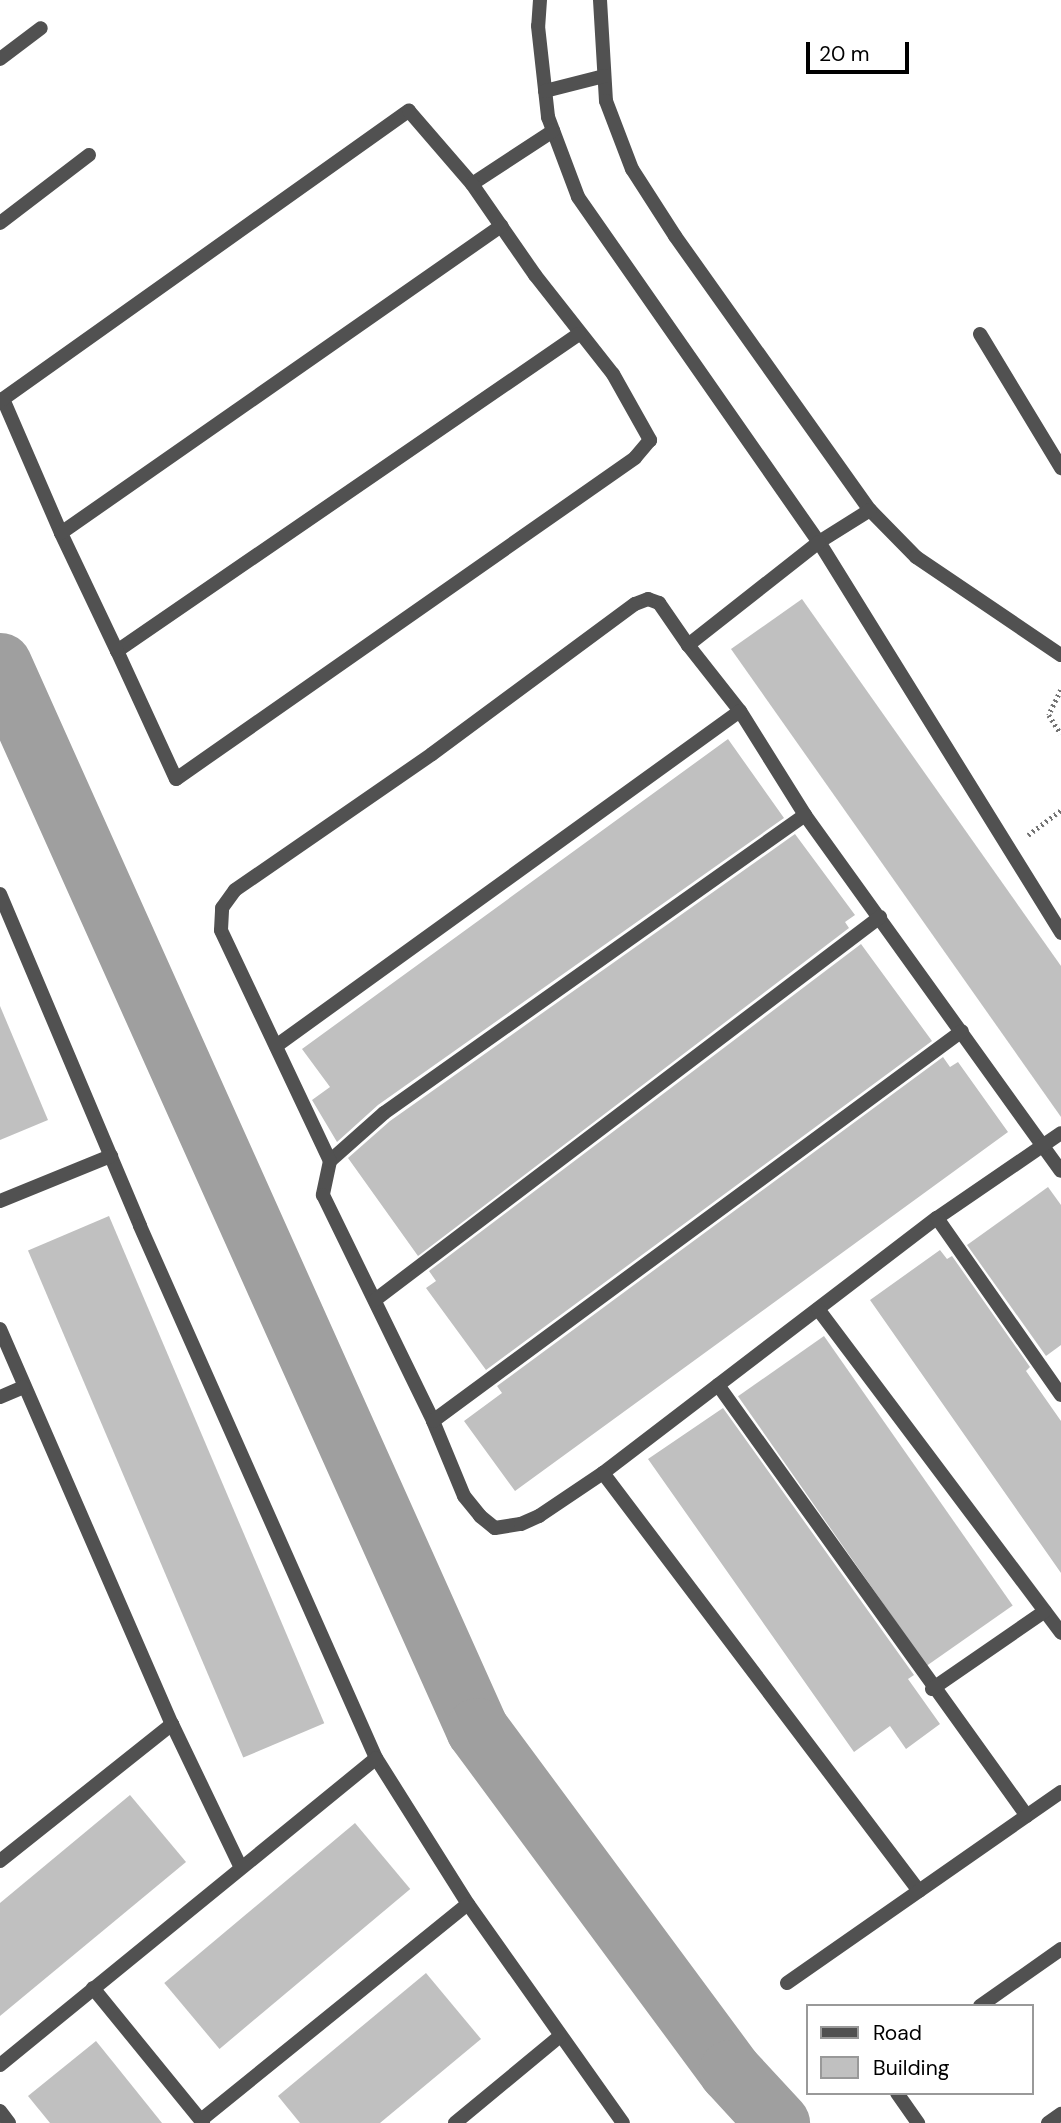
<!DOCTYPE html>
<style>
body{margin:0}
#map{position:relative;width:1061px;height:2123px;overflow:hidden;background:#fff;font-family:"DM Sans",sans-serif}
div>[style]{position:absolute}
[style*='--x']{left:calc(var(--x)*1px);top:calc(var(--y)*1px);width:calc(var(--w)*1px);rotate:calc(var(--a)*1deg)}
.river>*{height:63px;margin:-31.5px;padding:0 31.5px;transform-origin:31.5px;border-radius:31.5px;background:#9f9f9f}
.building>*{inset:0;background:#c0c0c0;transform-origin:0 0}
.path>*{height:4.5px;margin-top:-2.25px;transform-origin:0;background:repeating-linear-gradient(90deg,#737373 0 2px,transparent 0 5.5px)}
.minor>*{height:14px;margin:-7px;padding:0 7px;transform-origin:7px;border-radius:7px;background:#515151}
span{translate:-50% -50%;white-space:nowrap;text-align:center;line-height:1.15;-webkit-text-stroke:5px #fff;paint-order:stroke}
.legend{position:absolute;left:806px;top:2004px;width:228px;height:91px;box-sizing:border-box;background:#fff;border:2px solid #999;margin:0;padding:9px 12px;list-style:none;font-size:21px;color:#000}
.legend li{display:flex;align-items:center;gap:14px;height:35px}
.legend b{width:35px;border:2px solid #999}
.scale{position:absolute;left:806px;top:42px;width:103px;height:32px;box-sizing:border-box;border:4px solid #000;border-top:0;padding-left:9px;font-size:21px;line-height:24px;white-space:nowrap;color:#000;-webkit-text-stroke:5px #fff;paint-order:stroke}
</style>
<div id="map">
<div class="river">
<div style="--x:0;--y:664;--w:1167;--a:65.87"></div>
<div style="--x:477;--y:1729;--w:425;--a:53.5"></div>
<div style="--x:730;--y:2071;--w:71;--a:47.3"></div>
</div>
<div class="building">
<div style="clip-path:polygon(802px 599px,1061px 966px,1061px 1117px,731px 649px)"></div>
<div style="clip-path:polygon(728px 739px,784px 818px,378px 1105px,337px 1142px,312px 1100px,330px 1087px,302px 1049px)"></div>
<div style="clip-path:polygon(795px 834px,855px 915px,845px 922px,849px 928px,418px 1256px,348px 1158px,390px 1121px)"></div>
<div style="clip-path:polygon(861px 944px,932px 1041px,486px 1370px,426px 1288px,436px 1281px,429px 1271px)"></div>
<div style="clip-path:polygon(0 1006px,48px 1120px,0 1140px)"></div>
<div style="clip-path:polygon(943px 1057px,950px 1067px,958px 1062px,1008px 1132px,515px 1491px,464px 1421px,502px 1393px,497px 1386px)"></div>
<div style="clip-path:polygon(1048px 1187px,1061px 1205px,1061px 1345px,1046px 1356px,967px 1245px)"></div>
<div style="left:109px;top:1216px;width:551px;height:88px;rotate:67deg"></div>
<div style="clip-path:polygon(940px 1250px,947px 1259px,952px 1256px,1030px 1367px,1026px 1371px,1061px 1421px,1061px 1573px,870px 1300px)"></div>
<div style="left:824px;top:1336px;width:329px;height:105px;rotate:55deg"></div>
<div style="clip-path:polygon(723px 1408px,914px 1675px,908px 1679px,940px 1724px,906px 1749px,890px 1726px,854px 1752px,648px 1459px)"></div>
<div style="clip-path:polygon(130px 1795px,186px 1862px,0 2016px,0 1903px)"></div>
<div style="left:355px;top:1823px;width:86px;height:249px;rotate:50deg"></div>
<div style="clip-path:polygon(426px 1973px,481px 2039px,380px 2123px,300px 2123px,278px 2096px)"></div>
<div style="clip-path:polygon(96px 2041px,113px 2062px,162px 2123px,50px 2123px,28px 2096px)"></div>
</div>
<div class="path">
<div style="--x:1061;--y:690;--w:28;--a:116"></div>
<div style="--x:1049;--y:715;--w:22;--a:58"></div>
<div style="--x:1028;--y:835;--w:41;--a:-37.1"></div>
</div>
<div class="minor">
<div style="--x:540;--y:0;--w:26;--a:94"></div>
<div style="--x:538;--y:26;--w:92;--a:83.7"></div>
<div style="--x:548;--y:117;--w:85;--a:69.4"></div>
<div style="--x:578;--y:197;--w:421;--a:55.1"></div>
<div style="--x:819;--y:542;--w:460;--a:58.2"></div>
<div style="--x:600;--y:0;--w:101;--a:86.6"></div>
<div style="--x:606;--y:101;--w:73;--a:69.1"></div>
<div style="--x:632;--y:169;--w:80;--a:57.3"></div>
<div style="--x:675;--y:236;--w:336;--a:54.6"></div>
<div style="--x:870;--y:510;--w:66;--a:45.6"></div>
<div style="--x:916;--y:557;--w:175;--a:34.1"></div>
<div style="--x:0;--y:59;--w:51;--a:-37.1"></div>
<div style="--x:545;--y:91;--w:61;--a:-14.3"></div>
<div style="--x:472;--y:184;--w:97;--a:-33.2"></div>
<div style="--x:0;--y:223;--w:112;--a:-37.4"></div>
<div style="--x:980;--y:334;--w:157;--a:58.8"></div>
<div style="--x:870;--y:510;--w:60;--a:147.9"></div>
<div style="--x:819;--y:542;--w:167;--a:141.8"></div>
<div style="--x:688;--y:645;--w:84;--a:51.8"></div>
<div style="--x:740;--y:711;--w:123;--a:58"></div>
<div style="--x:805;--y:815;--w:438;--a:54.3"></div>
<div style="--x:61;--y:533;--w:146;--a:-113.4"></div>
<div style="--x:3;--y:399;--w:498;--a:-35.4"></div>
<div style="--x:409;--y:111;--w:96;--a:49.2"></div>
<div style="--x:472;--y:184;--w:111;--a:55.3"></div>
<div style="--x:535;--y:275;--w:126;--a:51.8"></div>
<div style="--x:613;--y:374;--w:76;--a:60.7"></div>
<div style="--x:650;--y:440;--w:23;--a:130"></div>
<div style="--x:635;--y:458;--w:560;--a:145.03"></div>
<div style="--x:176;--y:779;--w:141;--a:-114.7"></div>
<div style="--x:117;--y:651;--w:560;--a:-34.46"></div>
<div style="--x:117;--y:651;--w:131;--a:-115.4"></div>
<div style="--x:61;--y:533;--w:537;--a:-34.9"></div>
<div style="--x:805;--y:815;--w:516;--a:144.71"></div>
<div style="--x:384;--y:1113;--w:72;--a:138.4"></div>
<div style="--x:330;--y:1161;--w:35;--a:102"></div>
<div style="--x:323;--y:1195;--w:251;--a:64"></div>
<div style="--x:433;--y:1421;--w:81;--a:67.5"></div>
<div style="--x:464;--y:1496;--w:26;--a:51"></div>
<div style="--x:480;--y:1516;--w:19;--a:39"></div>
<div style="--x:495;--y:1528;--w:26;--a:-9"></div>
<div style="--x:521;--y:1524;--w:20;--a:-24"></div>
<div style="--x:539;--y:1516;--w:77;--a:-33.9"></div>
<div style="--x:603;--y:1473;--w:420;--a:-37.4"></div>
<div style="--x:937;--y:1218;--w:150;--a:-34.4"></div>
<div style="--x:0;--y:894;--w:360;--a:67.1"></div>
<div style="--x:140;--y:1226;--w:582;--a:66.08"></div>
<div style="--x:376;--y:1758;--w:173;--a:57.8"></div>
<div style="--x:468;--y:1904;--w:268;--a:54.7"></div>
<div style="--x:276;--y:1046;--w:572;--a:-35.83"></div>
<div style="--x:330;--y:1161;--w:255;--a:-115.3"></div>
<div style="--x:221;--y:930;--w:22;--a:-87"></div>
<div style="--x:222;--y:908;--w:22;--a:-54"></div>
<div style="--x:235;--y:890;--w:239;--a:-34.6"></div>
<div style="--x:432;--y:754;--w:252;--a:-36.5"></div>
<div style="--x:635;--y:604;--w:14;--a:-21"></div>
<div style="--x:648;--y:599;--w:12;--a:20"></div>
<div style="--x:659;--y:603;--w:51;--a:55.4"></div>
<div style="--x:0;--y:1201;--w:120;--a:-22.1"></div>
<div style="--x:937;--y:1218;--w:216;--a:55"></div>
<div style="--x:375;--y:1300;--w:634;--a:-37.18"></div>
<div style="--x:818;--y:1309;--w:405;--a:53.1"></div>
<div style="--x:0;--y:1329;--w:431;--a:66.5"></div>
<div style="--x:172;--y:1724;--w:157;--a:64.4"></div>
<div style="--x:718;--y:1385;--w:530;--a:54.36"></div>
<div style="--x:0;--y:1397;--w:25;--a:-23"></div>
<div style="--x:433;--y:1421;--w:657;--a:-36.4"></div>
<div style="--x:603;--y:1473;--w:524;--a:52.91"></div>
<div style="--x:932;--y:1689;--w:137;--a:-34.6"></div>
<div style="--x:0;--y:1861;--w:220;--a:-38.5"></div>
<div style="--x:787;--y:1983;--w:334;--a:-34.9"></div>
<div style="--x:93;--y:1988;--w:174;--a:50.8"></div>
<div style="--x:980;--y:2006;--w:99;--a:-35.1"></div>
<div style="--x:0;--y:2065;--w:485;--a:-39.2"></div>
<div style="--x:897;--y:2093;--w:37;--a:55"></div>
<div style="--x:0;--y:2111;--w:15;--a:53"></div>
<div style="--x:201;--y:2120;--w:343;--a:-39"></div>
<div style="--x:455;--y:2123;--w:135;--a:-39.6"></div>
<div style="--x:1048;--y:2123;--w:16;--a:-35"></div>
</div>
<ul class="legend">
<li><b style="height:9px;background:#515151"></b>Road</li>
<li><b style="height:19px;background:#c0c0c0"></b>Building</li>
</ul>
<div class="scale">20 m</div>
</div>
